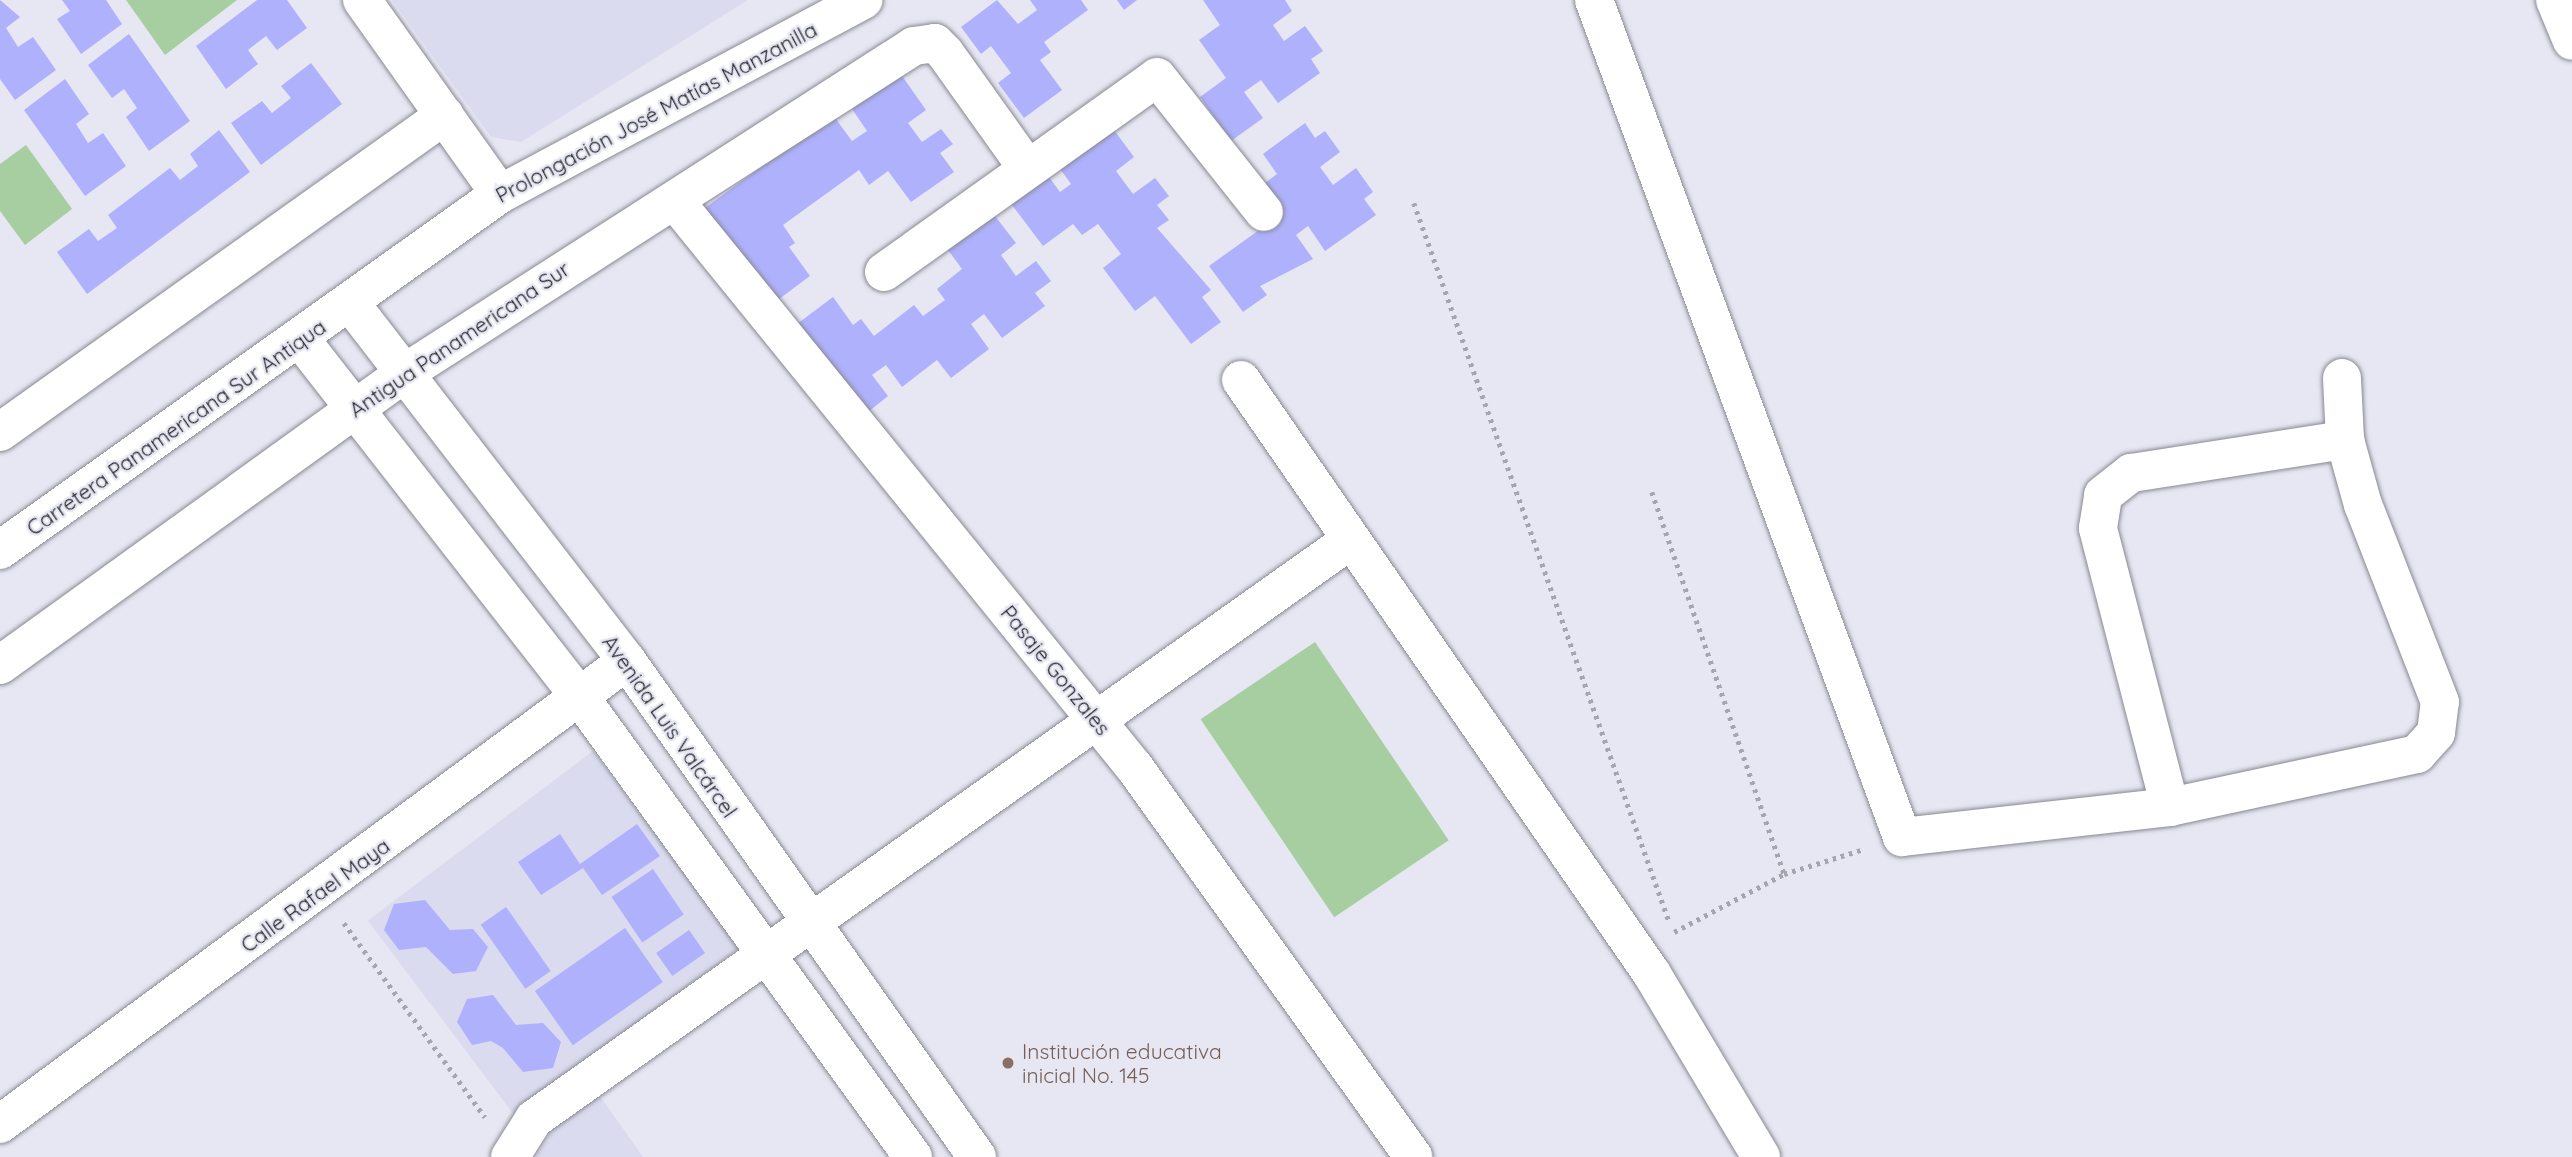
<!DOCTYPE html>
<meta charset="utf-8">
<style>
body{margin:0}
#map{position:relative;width:2572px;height:1157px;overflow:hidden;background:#e6e7f2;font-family:Quicksand,sans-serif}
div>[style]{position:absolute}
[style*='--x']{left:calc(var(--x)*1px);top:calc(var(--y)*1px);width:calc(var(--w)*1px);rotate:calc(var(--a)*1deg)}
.built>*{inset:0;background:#dadbee;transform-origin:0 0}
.green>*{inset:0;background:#a7cea1;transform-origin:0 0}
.building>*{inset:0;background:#afb1fc;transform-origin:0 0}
.path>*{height:4.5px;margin-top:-2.25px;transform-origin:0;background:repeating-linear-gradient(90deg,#a5a5ae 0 3.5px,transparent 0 8.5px)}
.roads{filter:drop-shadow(0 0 2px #888993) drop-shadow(0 0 2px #888993)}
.minor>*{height:38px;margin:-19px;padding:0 19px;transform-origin:19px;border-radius:19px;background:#fff}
.tertiary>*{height:38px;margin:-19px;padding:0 19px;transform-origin:19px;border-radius:19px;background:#fff}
.dots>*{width:19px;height:19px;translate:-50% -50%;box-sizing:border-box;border:4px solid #e6e7f2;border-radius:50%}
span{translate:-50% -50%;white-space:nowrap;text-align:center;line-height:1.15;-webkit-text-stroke:5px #e6e7f2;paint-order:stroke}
.street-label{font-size:21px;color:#26262b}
.education-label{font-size:21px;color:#785e54}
.left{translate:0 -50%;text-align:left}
</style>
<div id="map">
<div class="built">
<div style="clip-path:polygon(392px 0,748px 0,521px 142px,491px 137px)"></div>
<div style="left:593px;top:751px;width:245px;height:282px;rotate:53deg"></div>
<div style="clip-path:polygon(600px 1096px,643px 1157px,536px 1157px,556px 1125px)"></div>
</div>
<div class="green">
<div style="clip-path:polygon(126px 0,237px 0,165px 55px)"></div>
<div style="clip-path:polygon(26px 145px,72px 209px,25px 245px,0 211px,0 164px)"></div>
<div style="left:1315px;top:642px;width:239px;height:138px;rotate:56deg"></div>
</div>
<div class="building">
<div style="clip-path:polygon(0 0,20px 17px,6px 28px,18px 47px,33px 37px,56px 70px,15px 100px,0 79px)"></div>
<div style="clip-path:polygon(62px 0,106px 0,122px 24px,81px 54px,57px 19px,70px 11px)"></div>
<div style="clip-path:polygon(257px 0,287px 0,307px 28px,277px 50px,266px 36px,248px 50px,258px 64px,226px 89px,196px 46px)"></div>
<div style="clip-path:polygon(997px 0,1018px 24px,1037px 10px,1030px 0,1081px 0,1088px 10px,1044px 42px,1051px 52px,1040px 60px,1062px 90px,1024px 118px,998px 83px,1011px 73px,991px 46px,981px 54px,961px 27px)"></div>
<div style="clip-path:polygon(1117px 0,1137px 0,1124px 10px)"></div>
<div style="clip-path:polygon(1203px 0,1285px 0,1292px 11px,1273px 25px,1284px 41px,1305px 26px,1323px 51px,1311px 59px,1320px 73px,1278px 103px,1261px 80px,1244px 92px,1263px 118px,1231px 141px,1200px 97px,1226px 78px,1199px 40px,1220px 25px)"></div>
<div style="clip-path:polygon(129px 34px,190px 121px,149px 151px,126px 117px,137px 108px,124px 89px,112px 98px,88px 65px)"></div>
<div style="clip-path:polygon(311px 63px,342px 104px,261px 165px,231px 123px,262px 101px,272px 113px,291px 98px,281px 86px)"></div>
<div style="clip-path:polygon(900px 73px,926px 110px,908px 123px,922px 142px,941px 129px,953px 144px,940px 153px,954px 172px,911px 202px,888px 171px,869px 185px,859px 170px,783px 225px,795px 243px,789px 247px,810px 276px,771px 305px,702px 210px,833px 115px,852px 141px,867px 131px,852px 109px)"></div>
<div style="clip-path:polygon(65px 79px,89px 114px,76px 124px,88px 143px,103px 133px,126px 166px,85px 196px,24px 110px)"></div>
<div style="clip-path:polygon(1108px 122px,1134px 157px,1116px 171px,1133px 194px,1155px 178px,1169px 196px,1157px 205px,1169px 220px,1157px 228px,1211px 290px,1202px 297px,1221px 322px,1191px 344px,1155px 296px,1135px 311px,1103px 268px,1121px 254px,1098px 224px,1082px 235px,1073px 224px,1043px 246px,1009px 201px,1046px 173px,1060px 192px,1071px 184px,1055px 162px)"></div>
<div style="clip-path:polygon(1305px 123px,1315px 138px,1325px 131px,1340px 152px,1320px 167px,1333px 185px,1356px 168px,1373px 192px,1364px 199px,1376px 215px,1325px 251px,1308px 226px,1296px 235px,1313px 259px,1260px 286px,1267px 295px,1243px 312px,1209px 266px,1280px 215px,1261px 186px,1277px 174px,1263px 154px)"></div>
<div style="clip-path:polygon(219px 130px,250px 172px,87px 294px,57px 252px,89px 229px,98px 241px,117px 228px,108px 215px,170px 168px,180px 180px,198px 166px,190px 154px)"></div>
<div style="clip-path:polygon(991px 211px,1016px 243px,1001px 255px,1016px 276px,1036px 261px,1051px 281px,1035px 293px,1045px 306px,1002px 338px,984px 314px,971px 324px,989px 349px,951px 378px,937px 360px,902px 387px,886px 365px,872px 375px,888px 396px,858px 420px,789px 330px,833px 297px,853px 325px,861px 319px,874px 336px,914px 305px,923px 316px,945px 300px,937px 289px,962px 269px,945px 246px)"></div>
<div style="clip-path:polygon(637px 824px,660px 856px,602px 895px,583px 868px,541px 895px,518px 862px,560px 834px,580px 864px)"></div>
<div style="left:653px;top:869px;width:55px;height:50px;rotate:56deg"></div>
<div style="clip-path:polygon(425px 900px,450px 930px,473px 929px,488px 947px,476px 971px,453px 974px,426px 947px,399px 950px,384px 930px,394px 904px)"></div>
<div style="left:506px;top:907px;width:78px;height:31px;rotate:55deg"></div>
<div style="left:625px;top:928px;width:66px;height:110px;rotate:55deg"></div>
<div style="left:689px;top:930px;width:28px;height:40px;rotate:55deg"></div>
<div style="clip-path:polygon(493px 995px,516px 1025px,543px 1023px,561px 1042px,553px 1068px,523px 1072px,503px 1048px,491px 1041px,472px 1045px,457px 1022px,467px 999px)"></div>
</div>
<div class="path">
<div style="--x:1414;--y:203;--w:762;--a:70.45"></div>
<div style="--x:1652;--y:492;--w:404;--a:70.9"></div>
<div style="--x:344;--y:923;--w:240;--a:54"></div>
<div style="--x:1674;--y:932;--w:124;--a:-27.8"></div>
<div style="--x:1784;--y:874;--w:81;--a:-17.3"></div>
</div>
<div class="roads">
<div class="minor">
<div style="--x:362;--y:0;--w:238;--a:54.6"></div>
<div style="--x:1594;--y:0;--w:892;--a:69.8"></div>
<div style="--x:1902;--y:837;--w:270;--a:-6.4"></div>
<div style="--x:2170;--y:807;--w:253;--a:-12.1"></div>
<div style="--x:2417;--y:754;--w:28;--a:-48"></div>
<div style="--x:2436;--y:733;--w:31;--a:-83"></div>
<div style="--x:2440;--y:702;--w:212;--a:-111.3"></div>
<div style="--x:2363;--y:505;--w:67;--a:-105.5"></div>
<div style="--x:2345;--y:440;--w:62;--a:-92.8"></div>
<div style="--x:2555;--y:0;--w:44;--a:67.5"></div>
<div style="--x:675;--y:201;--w:730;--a:50.95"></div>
<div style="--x:1135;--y:768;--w:478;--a:54.4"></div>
<div style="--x:884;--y:272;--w:335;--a:-35.5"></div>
<div style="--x:1157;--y:77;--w:172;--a:51.6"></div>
<div style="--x:351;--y:304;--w:451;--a:52.3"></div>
<div style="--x:627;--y:661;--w:607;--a:54.79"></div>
<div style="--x:301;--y:340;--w:453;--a:52"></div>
<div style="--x:580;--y:697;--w:568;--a:54.1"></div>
<div style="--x:1241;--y:380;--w:722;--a:55.32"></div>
<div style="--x:1652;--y:974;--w:213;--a:59.2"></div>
<div style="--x:0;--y:432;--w:546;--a:-35.46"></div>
<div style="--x:0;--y:665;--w:497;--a:-35.8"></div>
<div style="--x:403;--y:374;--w:607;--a:-32.7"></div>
<div style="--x:914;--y:46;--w:21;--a:-8"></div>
<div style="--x:935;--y:43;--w:14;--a:45"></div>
<div style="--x:945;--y:53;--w:141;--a:54.5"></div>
<div style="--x:2170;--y:807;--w:288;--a:-104.5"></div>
<div style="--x:2098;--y:528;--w:33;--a:-81"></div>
<div style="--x:2103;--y:495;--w:36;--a:-38"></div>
<div style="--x:2131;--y:473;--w:217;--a:-8.8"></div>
<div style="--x:0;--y:1124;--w:779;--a:-36.44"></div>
<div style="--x:510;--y:1157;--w:45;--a:-57.7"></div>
<div style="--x:534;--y:1119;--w:999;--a:-35.34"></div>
</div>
<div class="tertiary">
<div style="--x:0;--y:550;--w:614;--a:-35.45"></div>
<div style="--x:500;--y:194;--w:412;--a:-28.1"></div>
</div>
</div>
<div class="dots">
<div style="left:1008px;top:1063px;background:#8d6e63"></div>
</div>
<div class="street-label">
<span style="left:656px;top:112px;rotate:-28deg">Prolongación José Matías Manzanilla</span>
<span style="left:459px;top:339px;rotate:-34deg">Antigua Panamericana Sur</span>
<span style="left:176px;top:427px;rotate:-35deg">Carretera Panamericana Sur Antiqua</span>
<span style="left:1056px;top:670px;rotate:51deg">Pasaje Gonzales</span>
<span style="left:670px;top:726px;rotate:55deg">Avenida Luis Valcárcel</span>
<span style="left:315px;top:895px;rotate:-36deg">Calle Rafael Maya</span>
</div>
<div class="education-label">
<span class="left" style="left:1022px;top:1063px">Institución educativa<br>inicial No. 145</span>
</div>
</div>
